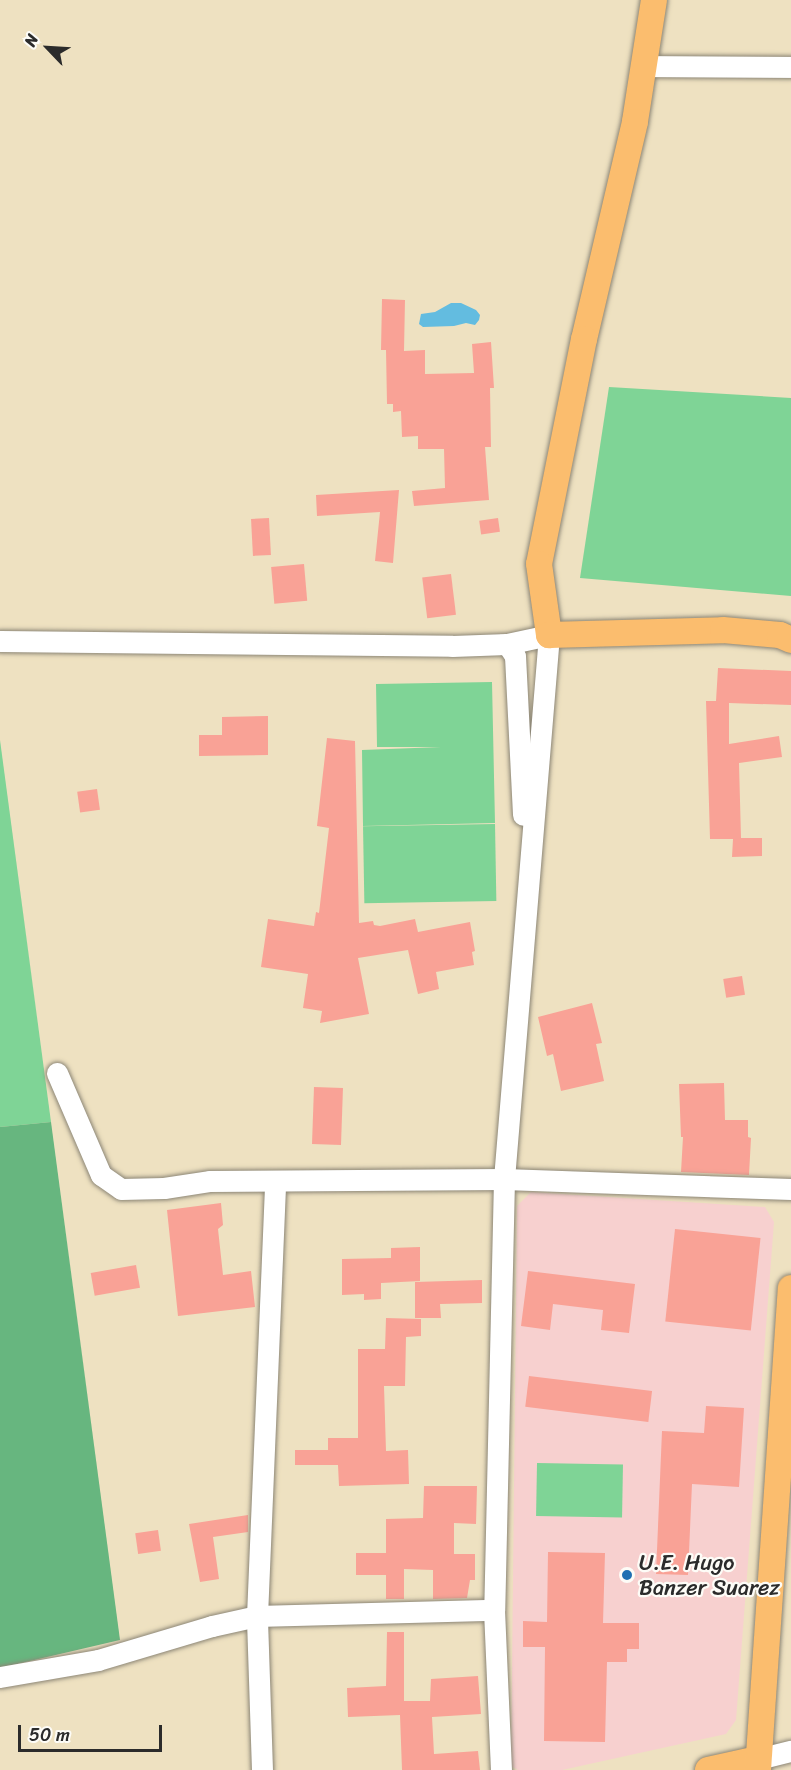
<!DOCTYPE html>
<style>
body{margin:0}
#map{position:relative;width:791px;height:1770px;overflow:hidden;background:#eee1c1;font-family:Sriracha,sans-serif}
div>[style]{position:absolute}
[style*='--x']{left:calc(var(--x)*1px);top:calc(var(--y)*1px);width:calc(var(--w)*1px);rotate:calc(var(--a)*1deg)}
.built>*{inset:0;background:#f7d0cf}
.green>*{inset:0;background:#7fd496;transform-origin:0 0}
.forest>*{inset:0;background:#67b67f}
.water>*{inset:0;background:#63bce0}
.building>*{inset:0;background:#f9a296;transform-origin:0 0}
.roads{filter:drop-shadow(0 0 2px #8c8676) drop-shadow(0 0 2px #8c8676)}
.minor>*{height:21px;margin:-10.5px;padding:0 10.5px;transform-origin:10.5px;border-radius:10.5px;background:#fff}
.major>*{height:26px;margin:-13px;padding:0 13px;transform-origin:13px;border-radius:13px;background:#fbbd6e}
.dots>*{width:16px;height:16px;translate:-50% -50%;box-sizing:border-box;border:3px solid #fdfcf7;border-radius:50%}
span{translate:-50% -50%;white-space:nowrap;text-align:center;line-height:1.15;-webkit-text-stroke:4.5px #fdfcf7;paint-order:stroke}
.poi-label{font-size:22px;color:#2b2b2b}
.left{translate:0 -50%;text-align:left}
.north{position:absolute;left:18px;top:18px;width:60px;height:60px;-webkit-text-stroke:4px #fdfcf7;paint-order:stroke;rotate:295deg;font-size:16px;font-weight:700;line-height:24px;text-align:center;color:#2b2b2b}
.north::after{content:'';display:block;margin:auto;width:21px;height:27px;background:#2b2b2b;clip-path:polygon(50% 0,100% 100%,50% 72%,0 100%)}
.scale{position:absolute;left:18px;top:1725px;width:144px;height:27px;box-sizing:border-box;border:3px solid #2b2b2b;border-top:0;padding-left:8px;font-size:18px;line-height:21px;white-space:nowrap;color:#2b2b2b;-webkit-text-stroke:4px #fdfcf7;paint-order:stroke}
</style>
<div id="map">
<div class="built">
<div style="clip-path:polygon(531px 1192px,765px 1207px,774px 1222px,736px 1720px,726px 1734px,562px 1770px,518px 1770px,511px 1766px,517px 1206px)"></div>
</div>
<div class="green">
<div style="clip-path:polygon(609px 387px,791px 398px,791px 596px,580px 578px)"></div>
<div style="clip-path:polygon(492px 682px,495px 823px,363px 826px,362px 750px,441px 747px,377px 747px,376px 684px)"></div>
<div style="clip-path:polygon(0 740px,51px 1122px,0 1127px)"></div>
<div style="left:495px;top:824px;width:77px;height:132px;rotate:89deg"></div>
<div style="left:537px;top:1463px;width:86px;height:53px;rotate:1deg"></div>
</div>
<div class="forest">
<div style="clip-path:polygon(51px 1122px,120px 1640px,0 1668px,0 1127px)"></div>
</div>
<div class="water">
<div style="clip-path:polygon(451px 303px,461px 303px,476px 310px,480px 315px,479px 320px,475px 325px,466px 323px,454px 326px,423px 327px,419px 324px,421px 314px,435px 312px)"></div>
</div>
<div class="building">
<div style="clip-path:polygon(382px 299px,405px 300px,404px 351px,425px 350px,425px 374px,474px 373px,472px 344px,491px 342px,494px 388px,490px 388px,491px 447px,485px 447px,489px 500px,414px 506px,412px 491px,445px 488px,444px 449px,418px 449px,418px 436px,402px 437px,401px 411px,393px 412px,393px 404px,387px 404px,386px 350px,381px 350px)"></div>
<div style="clip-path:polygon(399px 490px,393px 563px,375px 561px,380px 512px,317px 516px,316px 495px)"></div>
<div style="left:269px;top:518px;width:37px;height:18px;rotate:87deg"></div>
<div style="left:498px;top:518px;width:14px;height:19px;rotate:82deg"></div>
<div style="left:304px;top:564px;width:37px;height:33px;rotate:85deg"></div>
<div style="left:451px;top:574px;width:41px;height:29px;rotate:83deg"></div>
<div style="clip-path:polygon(718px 668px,791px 671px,791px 705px,729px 703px,729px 744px,779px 736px,782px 757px,739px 763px,741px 838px,762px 838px,762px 856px,732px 857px,733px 839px,710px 839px,706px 701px,716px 701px)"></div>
<div style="clip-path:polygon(268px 716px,268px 755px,199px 756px,199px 735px,222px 735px,222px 717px)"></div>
<div style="clip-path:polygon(327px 738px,355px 741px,359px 923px,373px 921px,374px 925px,380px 926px,415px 919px,418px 932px,470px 922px,475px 951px,472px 952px,474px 965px,436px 972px,439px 989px,418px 994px,408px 950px,358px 958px,369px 1014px,320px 1023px,322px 1011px,303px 1008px,308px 974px,261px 967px,268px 919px,314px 926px,316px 912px,319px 913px,329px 828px,317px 826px)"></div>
<div style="left:97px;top:789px;width:21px;height:20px;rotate:82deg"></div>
<div style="left:742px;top:976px;width:19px;height:19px;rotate:81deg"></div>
<div style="clip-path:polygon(592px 1003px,602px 1043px,596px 1044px,604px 1081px,561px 1091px,553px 1054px,547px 1056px,538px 1017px)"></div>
<div style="clip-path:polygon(724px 1083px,725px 1120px,748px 1120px,748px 1137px,751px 1138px,749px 1175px,681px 1172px,683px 1137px,681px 1137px,679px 1084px)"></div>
<div style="left:314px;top:1087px;width:29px;height:57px;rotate:2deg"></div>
<div style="clip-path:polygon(221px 1203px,223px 1225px,218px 1229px,223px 1275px,251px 1271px,255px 1307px,178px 1316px,167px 1210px)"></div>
<div style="left:675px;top:1229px;width:86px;height:93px;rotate:6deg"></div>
<div style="clip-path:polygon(420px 1247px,420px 1281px,381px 1283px,381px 1299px,364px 1300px,364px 1294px,342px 1295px,342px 1259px,391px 1258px,391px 1248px)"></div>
<div style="left:136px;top:1265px;width:23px;height:46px;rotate:80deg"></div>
<div style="clip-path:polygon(528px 1271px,635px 1284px,629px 1333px,601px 1330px,603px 1310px,553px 1304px,550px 1330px,521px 1326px)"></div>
<div style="clip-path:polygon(482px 1280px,482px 1303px,440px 1304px,441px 1318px,415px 1318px,415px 1282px)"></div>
<div style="clip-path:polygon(386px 1318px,421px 1319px,421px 1336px,406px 1337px,405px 1386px,384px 1386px,386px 1451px,408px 1450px,409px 1484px,339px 1486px,338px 1465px,295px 1465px,295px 1450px,328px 1450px,328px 1438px,358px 1438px,358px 1349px,385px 1349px)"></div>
<div style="left:529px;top:1376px;width:124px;height:31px;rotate:7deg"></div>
<div style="clip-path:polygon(706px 1406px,744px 1408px,739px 1487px,692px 1484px,688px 1575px,656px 1574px,662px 1431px,704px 1433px)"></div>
<div style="clip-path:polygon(424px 1486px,477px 1486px,476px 1524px,454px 1523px,454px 1554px,475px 1554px,475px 1580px,470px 1580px,467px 1598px,433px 1599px,433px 1570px,404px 1569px,404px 1599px,386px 1599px,386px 1575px,356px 1575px,356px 1553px,386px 1553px,386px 1519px,423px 1518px)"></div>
<div style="clip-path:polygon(248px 1515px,248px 1532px,213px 1537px,219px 1579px,200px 1582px,189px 1524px)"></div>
<div style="left:158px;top:1530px;width:21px;height:23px;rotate:82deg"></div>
<div style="clip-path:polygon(548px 1552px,605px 1553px,603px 1623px,639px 1623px,639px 1649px,627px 1649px,627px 1662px,607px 1662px,605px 1742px,544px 1741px,545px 1647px,523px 1647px,523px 1621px,547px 1622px)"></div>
<div style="clip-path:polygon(387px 1632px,404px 1632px,404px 1701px,430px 1701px,431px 1679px,478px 1676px,481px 1714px,432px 1717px,434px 1754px,478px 1751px,480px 1770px,402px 1770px,400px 1715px,348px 1717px,347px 1688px,386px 1686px)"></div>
</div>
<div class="roads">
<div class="minor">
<div style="--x:643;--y:66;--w:148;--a:0.4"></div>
<div style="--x:0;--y:641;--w:452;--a:0.6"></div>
<div style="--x:452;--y:646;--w:55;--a:-2.1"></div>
<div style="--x:507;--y:644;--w:43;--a:-12.1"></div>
<div style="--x:549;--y:635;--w:546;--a:94.73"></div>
<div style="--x:504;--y:1179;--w:431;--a:91.3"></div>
<div style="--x:494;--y:1610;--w:160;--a:87.5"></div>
<div style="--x:507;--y:644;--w:14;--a:56"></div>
<div style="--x:515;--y:656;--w:159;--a:87.1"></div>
<div style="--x:57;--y:1073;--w:111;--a:66.7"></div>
<div style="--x:101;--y:1175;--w:24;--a:35"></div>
<div style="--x:121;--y:1189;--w:43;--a:-1.3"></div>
<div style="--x:164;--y:1188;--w:47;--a:-8.7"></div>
<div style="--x:210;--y:1181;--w:294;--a:-0.4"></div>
<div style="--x:504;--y:1179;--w:287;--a:2"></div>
<div style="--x:0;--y:1677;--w:99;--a:-9.8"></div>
<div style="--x:98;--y:1660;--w:119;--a:-16.6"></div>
<div style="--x:212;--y:1626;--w:46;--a:-12.5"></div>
<div style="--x:257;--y:1616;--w:237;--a:-1.5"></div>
<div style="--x:758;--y:1759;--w:34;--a:-14"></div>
<div style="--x:262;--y:1770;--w:154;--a:-91.9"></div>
<div style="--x:257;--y:1616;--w:434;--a:-87.6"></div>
</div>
<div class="major">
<div style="--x:654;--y:0;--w:123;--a:98.9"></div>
<div style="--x:635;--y:122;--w:223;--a:103.2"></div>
<div style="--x:584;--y:339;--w:229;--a:101.3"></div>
<div style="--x:539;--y:564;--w:72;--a:82"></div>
<div style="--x:549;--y:635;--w:174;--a:-1.6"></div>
<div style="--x:723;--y:630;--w:57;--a:5"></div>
<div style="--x:780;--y:635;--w:12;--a:24"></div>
<div style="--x:708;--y:1770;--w:51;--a:-12.4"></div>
<div style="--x:758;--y:1770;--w:483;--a:-86.1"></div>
</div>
</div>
<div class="dots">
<div style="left:627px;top:1575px;background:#1f6fb2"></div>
</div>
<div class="poi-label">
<span class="left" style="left:639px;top:1575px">U.E. Hugo<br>Banzer Suarez</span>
</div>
<div class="north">N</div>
<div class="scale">50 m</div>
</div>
